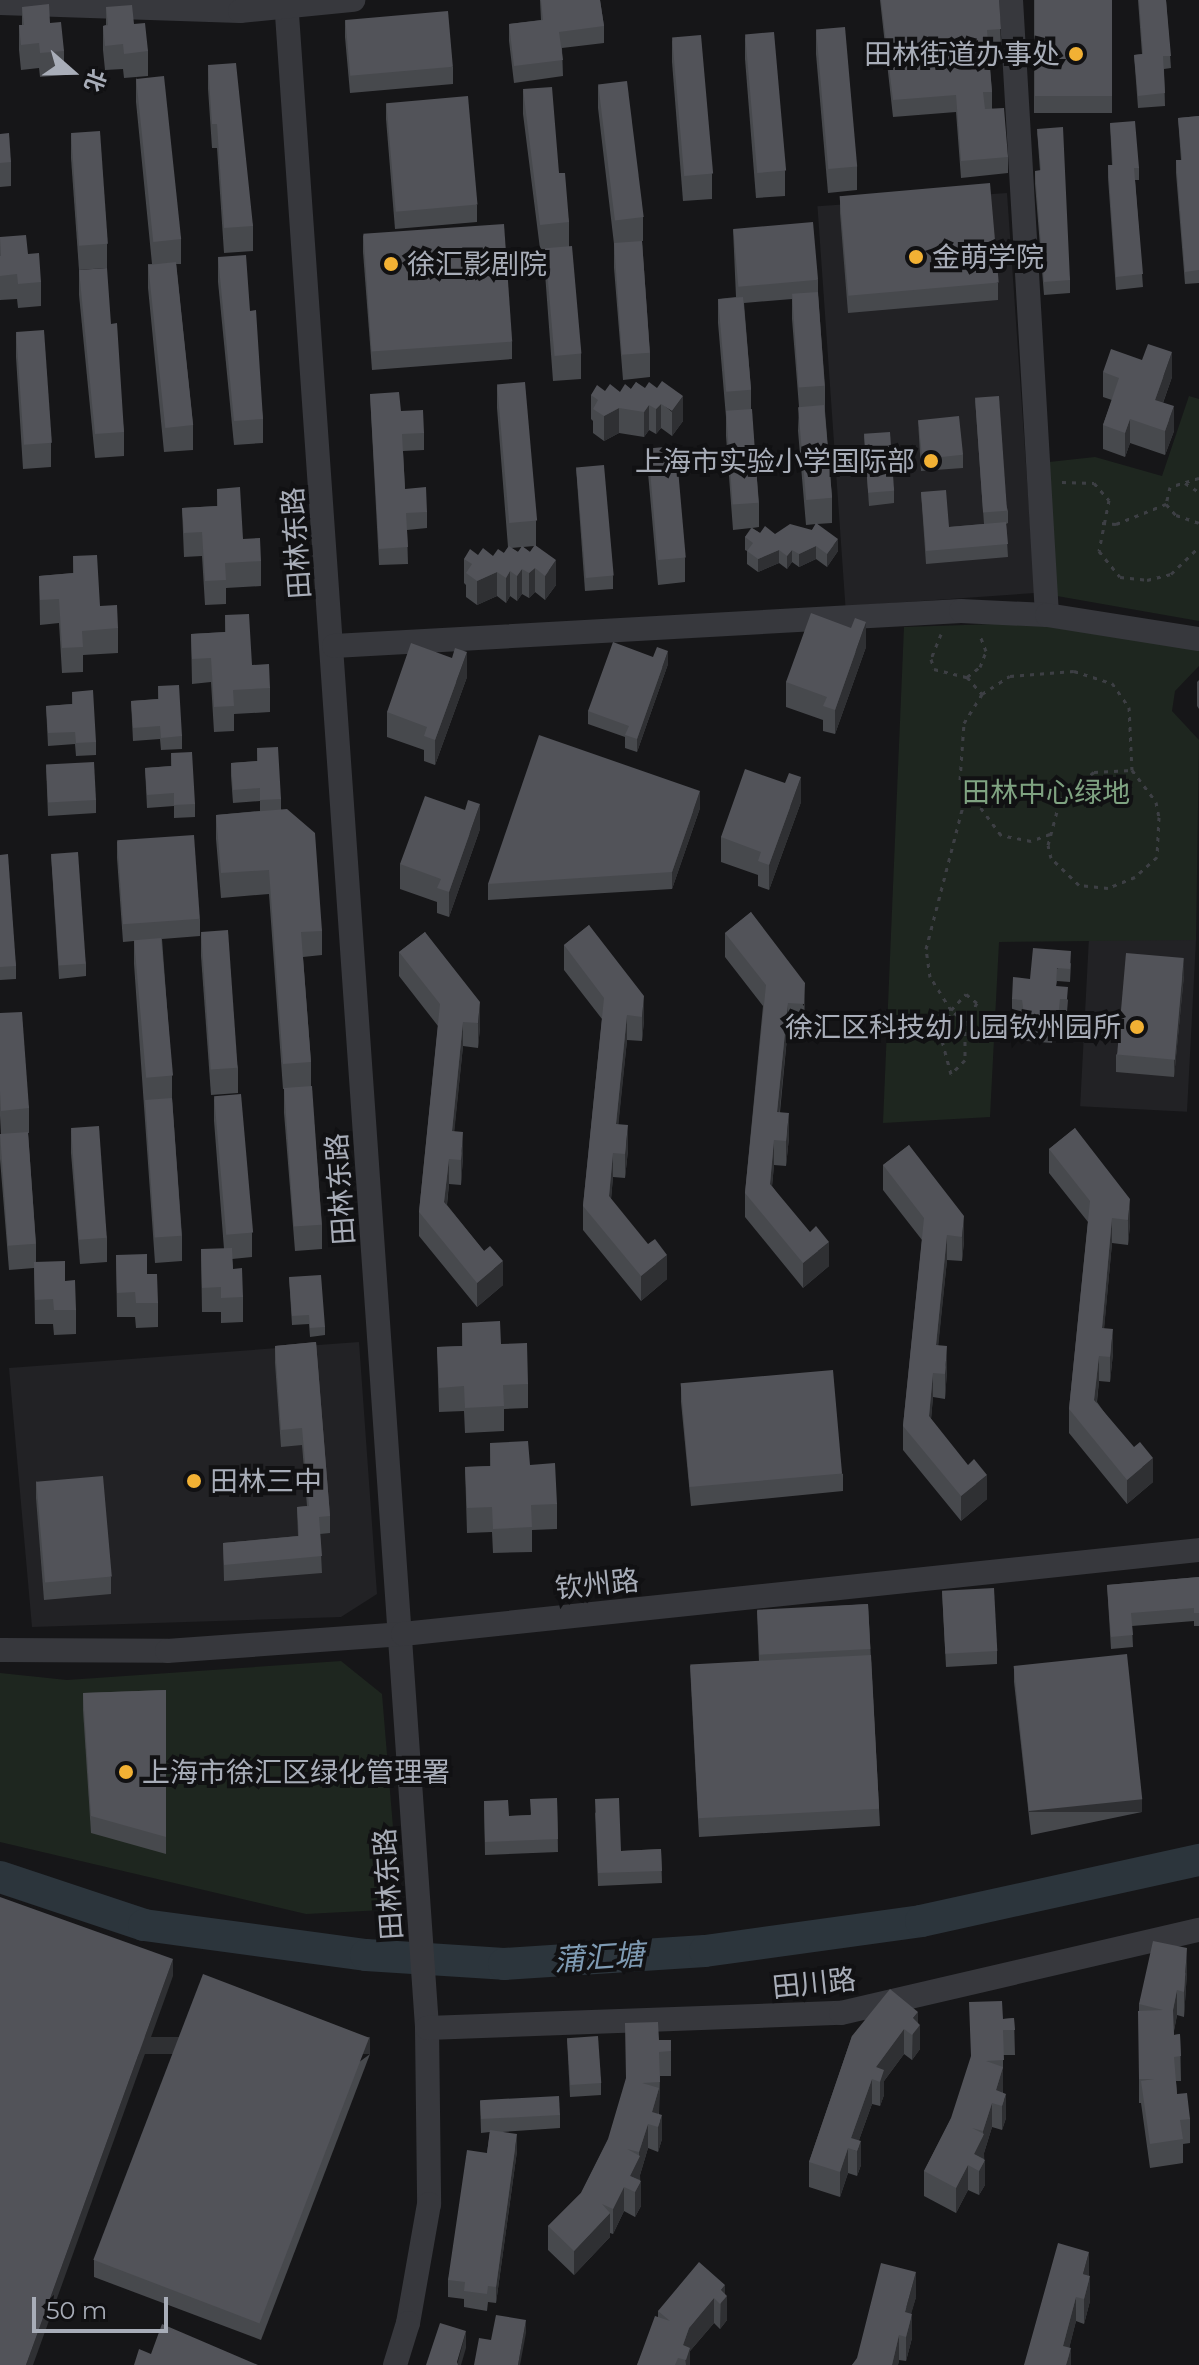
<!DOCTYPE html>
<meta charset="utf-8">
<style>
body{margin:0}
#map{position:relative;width:1199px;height:2365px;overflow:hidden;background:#161618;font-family:Montserrat,"Noto Sans SC",sans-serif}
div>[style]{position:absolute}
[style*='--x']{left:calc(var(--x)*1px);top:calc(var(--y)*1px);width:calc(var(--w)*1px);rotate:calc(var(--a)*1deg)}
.built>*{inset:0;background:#222225;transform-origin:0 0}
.green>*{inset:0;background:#1e261f}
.river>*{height:32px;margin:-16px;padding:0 16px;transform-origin:16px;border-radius:16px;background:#2c353c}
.path>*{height:3px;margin-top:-1.5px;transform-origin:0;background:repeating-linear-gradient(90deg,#3d3f44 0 4px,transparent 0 10px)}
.minor>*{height:24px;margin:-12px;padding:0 12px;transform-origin:12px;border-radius:12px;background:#37383d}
.wall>*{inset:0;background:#47494d;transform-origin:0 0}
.shaded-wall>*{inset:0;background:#2f3033;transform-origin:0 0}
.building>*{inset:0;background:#525359;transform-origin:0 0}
.dots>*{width:22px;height:22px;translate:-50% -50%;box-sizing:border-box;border:4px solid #111113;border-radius:50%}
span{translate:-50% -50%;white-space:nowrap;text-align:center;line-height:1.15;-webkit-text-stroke:8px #111113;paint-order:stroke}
.poi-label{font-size:28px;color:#a8adb8}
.right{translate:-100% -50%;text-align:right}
.left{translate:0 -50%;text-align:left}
.street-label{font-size:28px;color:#a8adb8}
.park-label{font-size:28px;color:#7fa381}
.water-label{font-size:30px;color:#7f9bb3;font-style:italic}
.north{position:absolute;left:32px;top:32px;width:80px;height:80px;-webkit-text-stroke:6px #111113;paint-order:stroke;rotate:110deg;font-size:22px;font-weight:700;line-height:32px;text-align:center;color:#a8adb8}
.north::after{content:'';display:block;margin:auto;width:28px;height:36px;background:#a8adb8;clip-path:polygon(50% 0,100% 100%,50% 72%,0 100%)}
.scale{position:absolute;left:32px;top:2297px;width:136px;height:36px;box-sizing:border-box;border:4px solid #a8adb8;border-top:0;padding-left:10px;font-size:24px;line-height:28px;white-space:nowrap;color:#a8adb8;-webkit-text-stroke:6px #111113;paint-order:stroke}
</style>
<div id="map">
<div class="built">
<div style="left:1007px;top:193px;width:401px;height:190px;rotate:86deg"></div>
<div style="left:1196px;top:940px;width:172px;height:107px;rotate:93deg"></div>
<div style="clip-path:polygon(359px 1342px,377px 1594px,341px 1617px,32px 1627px,9px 1368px)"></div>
</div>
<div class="green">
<div style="clip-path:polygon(1189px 396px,1199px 399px,1199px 621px,1057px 596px,1049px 462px,1095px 457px,1162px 476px)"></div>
<div style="clip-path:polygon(1023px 623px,1199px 649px,1199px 666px,1175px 691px,1172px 711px,1199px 740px,1196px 940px,999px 942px,990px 1117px,883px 1123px,904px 627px)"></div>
<div style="clip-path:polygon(341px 1661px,382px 1694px,398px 1888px,383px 1910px,306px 1914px,0 1842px,0 1673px,67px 1680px)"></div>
</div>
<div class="river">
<div style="--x:0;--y:1877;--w:152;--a:18.4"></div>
<div style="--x:144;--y:1925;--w:224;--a:7.7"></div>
<div style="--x:366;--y:1955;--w:138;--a:3.7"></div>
<div style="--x:504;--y:1964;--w:201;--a:-3.7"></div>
<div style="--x:705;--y:1951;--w:218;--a:-7.9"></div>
<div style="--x:921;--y:1921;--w:285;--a:-12.4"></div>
</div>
<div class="path">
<div style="--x:1199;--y:478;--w:30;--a:163"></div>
<div style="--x:1170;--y:487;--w:17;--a:103"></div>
<div style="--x:1166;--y:504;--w:15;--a:48"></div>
<div style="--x:1176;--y:515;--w:24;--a:19"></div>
<div style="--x:1062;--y:482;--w:32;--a:2"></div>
<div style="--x:1094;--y:483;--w:23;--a:49"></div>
<div style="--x:1109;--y:500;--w:52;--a:101.1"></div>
<div style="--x:1099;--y:551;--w:33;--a:51"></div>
<div style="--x:1120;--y:577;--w:27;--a:6"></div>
<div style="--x:1147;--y:580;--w:25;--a:-14"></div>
<div style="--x:1171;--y:574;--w:39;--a:-44"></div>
<div style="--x:1185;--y:483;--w:17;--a:33"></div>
<div style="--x:1102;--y:523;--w:14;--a:4"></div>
<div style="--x:1116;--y:524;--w:54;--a:-21.8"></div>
<div style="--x:941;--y:634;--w:27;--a:112"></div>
<div style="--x:931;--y:659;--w:10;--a:73"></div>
<div style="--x:934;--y:669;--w:34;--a:14"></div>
<div style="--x:967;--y:677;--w:16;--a:-38"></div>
<div style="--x:980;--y:667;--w:17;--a:-69"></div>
<div style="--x:986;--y:651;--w:19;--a:-111"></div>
<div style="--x:967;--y:677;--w:23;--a:49"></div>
<div style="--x:1050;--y:834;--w:20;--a:160"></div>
<div style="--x:1031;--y:841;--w:31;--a:-169"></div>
<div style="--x:1001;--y:835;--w:69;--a:-126.7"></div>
<div style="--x:960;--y:780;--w:57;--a:-86"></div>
<div style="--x:964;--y:723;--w:34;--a:-58"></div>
<div style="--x:982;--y:694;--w:33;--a:-33"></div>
<div style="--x:1010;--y:676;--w:64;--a:-4.5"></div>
<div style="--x:1074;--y:671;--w:40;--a:18"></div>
<div style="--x:1112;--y:683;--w:29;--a:55"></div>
<div style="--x:1129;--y:707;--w:63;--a:87.3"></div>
<div style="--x:1132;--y:770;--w:40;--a:53"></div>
<div style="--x:1156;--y:802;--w:15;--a:79"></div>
<div style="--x:1159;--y:817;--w:40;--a:92.9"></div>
<div style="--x:1157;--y:857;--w:30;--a:138"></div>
<div style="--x:1135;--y:877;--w:29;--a:158"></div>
<div style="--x:1108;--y:888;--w:29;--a:-174"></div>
<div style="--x:1079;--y:885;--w:39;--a:-136"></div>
<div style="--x:1051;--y:858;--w:13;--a:-103"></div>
<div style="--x:1048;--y:845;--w:47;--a:-75.1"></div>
<div style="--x:1060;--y:800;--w:44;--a:-39.5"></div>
<div style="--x:1094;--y:772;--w:38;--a:-3"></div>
<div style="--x:965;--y:1022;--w:18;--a:-139"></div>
<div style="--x:951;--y:1010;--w:22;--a:-47"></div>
<div style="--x:966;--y:994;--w:14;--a:39"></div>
<div style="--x:977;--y:1003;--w:22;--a:122"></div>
<div style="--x:965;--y:1022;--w:38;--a:90"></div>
<div style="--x:965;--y:1060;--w:20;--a:135"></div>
<div style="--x:951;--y:1074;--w:38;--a:-105"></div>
<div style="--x:941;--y:1037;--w:29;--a:-70"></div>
<div style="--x:951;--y:1010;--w:39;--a:-122"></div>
<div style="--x:930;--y:977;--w:28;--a:-98"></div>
<div style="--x:926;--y:949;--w:163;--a:-75.5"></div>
</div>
<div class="minor">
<div style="--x:286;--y:0;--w:2033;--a:86.02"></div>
<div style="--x:427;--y:2028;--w:176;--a:89.3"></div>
<div style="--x:429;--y:2204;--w:121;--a:100"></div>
<div style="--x:408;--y:2323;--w:44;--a:107.2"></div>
<div style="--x:1011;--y:0;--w:616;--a:86.65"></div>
<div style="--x:0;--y:3;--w:240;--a:1.9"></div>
<div style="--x:240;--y:11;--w:114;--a:-5.6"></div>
<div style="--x:334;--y:646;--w:628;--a:-3.2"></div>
<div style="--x:961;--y:611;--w:86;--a:2.7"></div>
<div style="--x:1047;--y:615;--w:154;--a:9"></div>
<div style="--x:0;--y:1650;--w:167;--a:0.3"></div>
<div style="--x:167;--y:1651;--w:237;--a:-4.1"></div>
<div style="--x:403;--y:1634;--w:800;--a:-6.02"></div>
<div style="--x:427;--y:2028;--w:414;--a:-2.1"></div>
<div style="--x:841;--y:2013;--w:367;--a:-13.1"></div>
</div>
<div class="wall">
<div style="clip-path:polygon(540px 0,600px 0,604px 26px,604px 43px,562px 48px,563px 76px,514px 83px,509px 41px,509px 24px,541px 20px)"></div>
<div style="clip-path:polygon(880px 0,999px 0,1001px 46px,988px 47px,992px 92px,992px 108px,1008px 157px,1008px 173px,961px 178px,956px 112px,893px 117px)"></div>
<div style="left:1034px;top:0;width:78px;height:113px"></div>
<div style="clip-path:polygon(1138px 0,1166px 0,1171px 68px,1164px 69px,1165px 106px,1138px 108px,1134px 55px,1142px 54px)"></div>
<div style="clip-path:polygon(22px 7px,50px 23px,64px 51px,64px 75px,40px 77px,39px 68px,21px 70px,19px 50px,19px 25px,22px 25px)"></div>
<div style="clip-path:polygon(106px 7px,134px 24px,148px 51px,148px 76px,124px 78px,123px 69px,105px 70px,103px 50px,103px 26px,106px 25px)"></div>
<div style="clip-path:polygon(345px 20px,453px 67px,453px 84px,350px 93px,345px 37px)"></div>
<div style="clip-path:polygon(816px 29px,857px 166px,857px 190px,828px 193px,816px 54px)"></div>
<div style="clip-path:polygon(745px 35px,785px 171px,785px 196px,756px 198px,745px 59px)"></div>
<div style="clip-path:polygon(672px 38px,712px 174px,712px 199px,683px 201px,672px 62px)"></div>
<div style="clip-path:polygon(208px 65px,253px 226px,253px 251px,224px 253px,217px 148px,212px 148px,208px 89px)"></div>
<div style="clip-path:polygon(136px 77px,181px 239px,181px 264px,176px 264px,193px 425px,193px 450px,164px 452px,148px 288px,148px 264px,152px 264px,136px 102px)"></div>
<div style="clip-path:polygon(598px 84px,643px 217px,643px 241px,642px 241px,650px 353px,650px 377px,623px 380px,614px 268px,614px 244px,598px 108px)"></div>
<div style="clip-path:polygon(523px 89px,559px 173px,569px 222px,569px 247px,581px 354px,581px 379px,553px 381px,545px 273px,545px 249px,540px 249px,523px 114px)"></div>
<div style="clip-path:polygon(386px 103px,477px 205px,477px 222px,395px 229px,386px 119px)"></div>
<div style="clip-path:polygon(1199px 116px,1199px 283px,1185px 284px,1176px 173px,1176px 160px,1181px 160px,1178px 118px)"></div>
<div style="clip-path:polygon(1110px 123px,1139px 168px,1139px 180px,1135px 180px,1143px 287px,1116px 290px,1108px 178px,1108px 165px,1112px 165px)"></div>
<div style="clip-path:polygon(1037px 129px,1070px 280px,1070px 293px,1044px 295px,1035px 184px,1035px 171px,1040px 171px)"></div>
<div style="clip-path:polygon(71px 133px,107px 244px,107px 268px,79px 270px,71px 158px)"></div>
<div style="clip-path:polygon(0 134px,11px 162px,11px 186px,0 187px)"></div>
<div style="clip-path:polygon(840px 196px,998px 283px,998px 300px,848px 313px,840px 213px)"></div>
<div style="clip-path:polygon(evenodd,733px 229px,818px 280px,818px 295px,825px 386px,825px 411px,832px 498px,832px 523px,817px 524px,838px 551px,827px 567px,816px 559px,799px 567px,792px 562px,787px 569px,779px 563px,758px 572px,747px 564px,747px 551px,745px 550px,745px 537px,751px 528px,733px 530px,726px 436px,726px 417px,718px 323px,718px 299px,736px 297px,733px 229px,792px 299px,792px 319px,799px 407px,798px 431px,806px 525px,816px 524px,812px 530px,775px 534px,760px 533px,752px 528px,759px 527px,759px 503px,751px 409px,751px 390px,744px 303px,792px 299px)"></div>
<div style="clip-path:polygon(363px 235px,512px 342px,512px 359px,372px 370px,363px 252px)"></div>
<div style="clip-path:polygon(0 237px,28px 254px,41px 282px,41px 306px,18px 308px,17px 299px,0 300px)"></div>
<div style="clip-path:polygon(218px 257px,250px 311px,263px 419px,263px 443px,234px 445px,218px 282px)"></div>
<div style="clip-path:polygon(79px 270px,111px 324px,124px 432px,124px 456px,95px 458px,79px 295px)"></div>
<div style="clip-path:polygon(16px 332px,51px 443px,51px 467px,23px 469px,16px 357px)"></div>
<div style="clip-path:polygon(1103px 372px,1172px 377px,1163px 403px,1174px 431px,1165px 455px,1130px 443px,1125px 457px,1103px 449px,1103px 425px,1112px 400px,1103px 397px)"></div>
<div style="clip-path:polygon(636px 382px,683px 421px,672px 436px,661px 428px,656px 434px,649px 430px,644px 437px,619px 433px,604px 441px,593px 433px,593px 421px,591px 419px,591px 395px,605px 391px,620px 392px,631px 389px)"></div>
<div style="clip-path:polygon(evenodd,497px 384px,536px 521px,536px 546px,556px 585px,545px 600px,535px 592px,529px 598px,522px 594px,517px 601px,510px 596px,506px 603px,497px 596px,477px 605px,466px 597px,466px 585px,464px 583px,464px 559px,478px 555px,493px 556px,504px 553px,508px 547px,497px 408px,497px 384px,534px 546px,530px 552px,523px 547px,534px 546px,497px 384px,522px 547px,518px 552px,511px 548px,522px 547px)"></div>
<div style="clip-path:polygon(370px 394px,401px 411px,424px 433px,424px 450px,403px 451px,405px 489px,427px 512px,427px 528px,407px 530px,408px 564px,379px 565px)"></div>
<div style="clip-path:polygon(975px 398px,1008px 511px,1008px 523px,1006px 524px,1008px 557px,926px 564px,921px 492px,949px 527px,984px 524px)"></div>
<div style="clip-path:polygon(918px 420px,963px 455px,963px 468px,921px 471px)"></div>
<div style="clip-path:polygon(864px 434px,894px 491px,894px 503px,869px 506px)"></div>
<div style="clip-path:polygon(648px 449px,685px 558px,685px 582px,658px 585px,648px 473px)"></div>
<div style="clip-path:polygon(576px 467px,613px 576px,613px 589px,585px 591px)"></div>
<div style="clip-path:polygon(217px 489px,243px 539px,261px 561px,261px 586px,226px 588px,226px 604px,205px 605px,202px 556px,184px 557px,182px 508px,217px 506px)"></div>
<div style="clip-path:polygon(73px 556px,100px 606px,118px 628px,118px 653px,83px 655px,83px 672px,62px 673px,59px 623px,40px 625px,39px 576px,73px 573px)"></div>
<div style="clip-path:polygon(225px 615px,252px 665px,270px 688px,270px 712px,234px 714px,234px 731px,214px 732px,211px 682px,192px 684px,191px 634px,225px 632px)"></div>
<div style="clip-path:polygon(866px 647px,835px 734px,823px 731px,823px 720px,786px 707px,786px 682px)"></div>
<div style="clip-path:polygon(668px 664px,637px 752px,625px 748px,625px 737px,588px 724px,588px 711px)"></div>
<div style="clip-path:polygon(467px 677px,435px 765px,424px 761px,424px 750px,387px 737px,387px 712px)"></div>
<div style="clip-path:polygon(1199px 680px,1199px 709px,1197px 706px,1197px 682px)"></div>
<div style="clip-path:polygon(158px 686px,182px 736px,182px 749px,161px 750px,160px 739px,133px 741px,131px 701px,158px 699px)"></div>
<div style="clip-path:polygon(72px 692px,96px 742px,96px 755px,76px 756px,75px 744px,48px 746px,46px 706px,72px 704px)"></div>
<div style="clip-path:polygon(257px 748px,281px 799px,281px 809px,322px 931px,322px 955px,303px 957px,311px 1062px,311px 1086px,322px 1225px,322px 1249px,295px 1251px,284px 1113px,284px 1089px,283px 1089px,269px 894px,221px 898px,216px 839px,216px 815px,260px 811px,260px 801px,233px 803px,231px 776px,231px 763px,257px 761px)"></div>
<div style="clip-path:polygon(171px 753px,195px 804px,195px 817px,174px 818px,174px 806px,147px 808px,145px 768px,171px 766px)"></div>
<div style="clip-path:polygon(46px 765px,96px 800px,96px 813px,48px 816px)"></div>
<div style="clip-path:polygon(801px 802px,769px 890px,758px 886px,758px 875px,721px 862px,721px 837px)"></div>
<div style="clip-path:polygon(700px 808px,672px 889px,488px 900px,488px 884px)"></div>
<div style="clip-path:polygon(480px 829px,449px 917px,437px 913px,437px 902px,400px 889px,400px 864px)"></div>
<div style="clip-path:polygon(117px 841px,200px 919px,200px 936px,162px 939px,172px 1076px,172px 1098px,182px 1236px,182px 1261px,155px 1263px,134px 964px,134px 941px,123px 942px,117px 858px)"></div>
<div style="clip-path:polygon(51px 854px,86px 964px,86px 976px,59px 979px)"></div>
<div style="clip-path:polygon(0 855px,16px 966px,16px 979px,0 980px)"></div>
<div style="clip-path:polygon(751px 912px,805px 1008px,804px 1029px,788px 1027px,780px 1112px,789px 1137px,786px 1166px,774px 1165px,772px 1186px,829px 1266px,803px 1288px,745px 1217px,745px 1193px,763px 1006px,725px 957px,725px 933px)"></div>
<div style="clip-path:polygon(589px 925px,644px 1020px,642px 1041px,627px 1040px,618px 1125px,628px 1150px,625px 1178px,613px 1177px,611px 1199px,667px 1279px,641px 1301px,583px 1230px,583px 1206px,602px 1019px,564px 970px,564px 945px)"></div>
<div style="clip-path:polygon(201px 932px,238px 1068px,238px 1093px,211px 1095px,201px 956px)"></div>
<div style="clip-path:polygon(425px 932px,480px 1027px,478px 1048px,463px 1046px,454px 1131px,463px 1156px,461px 1185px,449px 1184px,447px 1205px,484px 1251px,503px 1285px,477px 1307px,419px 1236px,419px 1212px,438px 1026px,399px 976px,399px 952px)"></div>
<div style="clip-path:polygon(1071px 963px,1070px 982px,1057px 981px,1056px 987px,1068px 1000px,1067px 1012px,1060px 1012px,1058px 1031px,1053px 1031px,1052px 1043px,1026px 1041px,1022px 1012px,1012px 1012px,1012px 999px,1030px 979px)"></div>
<div style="clip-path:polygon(1184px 975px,1174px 1077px,1116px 1072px,1116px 1055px)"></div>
<div style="clip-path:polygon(0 1013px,29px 1108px,29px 1133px,28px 1133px,36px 1244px,36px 1262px,65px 1281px,76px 1310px,76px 1334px,54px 1335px,53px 1324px,35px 1324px,34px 1268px,9px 1270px,0 1159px,0 1134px,1px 1134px,0 1116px)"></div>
<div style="clip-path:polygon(214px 1096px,252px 1233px,252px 1257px,232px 1259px,233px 1269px,243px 1297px,243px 1322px,221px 1323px,221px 1312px,202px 1312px,201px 1249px,224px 1249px,214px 1121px)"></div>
<div style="clip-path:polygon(71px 1128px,107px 1238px,107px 1262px,80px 1264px,71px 1153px)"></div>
<div style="clip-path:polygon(1075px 1128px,1130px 1224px,1128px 1245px,1112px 1243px,1104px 1328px,1113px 1353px,1110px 1382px,1099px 1381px,1097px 1402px,1153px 1482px,1127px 1504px,1069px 1433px,1069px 1409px,1088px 1222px,1049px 1173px,1049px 1149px)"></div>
<div style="clip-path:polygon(909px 1145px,964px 1241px,962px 1261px,947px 1260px,938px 1345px,947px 1370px,945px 1399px,933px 1397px,931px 1419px,987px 1499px,961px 1521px,903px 1450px,903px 1426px,922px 1240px,883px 1190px,883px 1165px)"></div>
<div style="clip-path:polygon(116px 1255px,147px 1274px,158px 1303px,158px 1327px,136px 1328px,135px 1317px,117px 1317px)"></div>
<div style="clip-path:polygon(289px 1277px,325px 1327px,325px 1335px,310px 1337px,309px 1324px,292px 1325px)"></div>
<div style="clip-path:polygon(462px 1323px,501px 1344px,528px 1384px,528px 1408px,504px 1409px,504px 1431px,465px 1433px,464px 1411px,439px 1412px,437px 1347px,462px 1346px)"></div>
<div style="clip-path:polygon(316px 1342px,330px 1516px,330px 1533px,320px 1534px,322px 1573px,224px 1581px,223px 1543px,298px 1536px,297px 1507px,307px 1506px,302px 1445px,281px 1447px,275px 1363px,275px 1346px)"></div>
<div style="clip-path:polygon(681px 1385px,843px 1474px,843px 1491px,691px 1506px,681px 1402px)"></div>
<div style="clip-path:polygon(490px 1443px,530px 1465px,557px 1504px,557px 1529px,532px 1530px,532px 1552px,493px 1553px,492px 1532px,467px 1533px,465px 1467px,490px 1466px)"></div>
<div style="clip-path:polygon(36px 1481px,111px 1577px,111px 1594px,44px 1600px,36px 1498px)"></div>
<div style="clip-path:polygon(1199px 1577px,1199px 1626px,1194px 1626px,1194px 1621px,1132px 1626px,1133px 1647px,1111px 1649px,1107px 1585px)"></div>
<div style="clip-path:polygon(942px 1591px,997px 1651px,997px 1664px,946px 1667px)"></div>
<div style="clip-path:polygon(868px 1604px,880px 1826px,699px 1837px,690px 1666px,759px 1662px,757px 1611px)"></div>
<div style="clip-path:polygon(1014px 1669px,1142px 1812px,1031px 1835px,1014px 1682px)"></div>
<div style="clip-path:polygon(166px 1690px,166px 1854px,91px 1833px,83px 1710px,83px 1693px)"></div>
<div style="clip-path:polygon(557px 1798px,558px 1852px,485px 1855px,484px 1801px,509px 1816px,530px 1815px)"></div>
<div style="clip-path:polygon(595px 1812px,621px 1851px,661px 1849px,662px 1883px,598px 1886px)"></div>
<div style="clip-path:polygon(1187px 1972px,1184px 2017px,1177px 2015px,1174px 2031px,1174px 2035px,1180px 2034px,1181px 2081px,1176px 2081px,1177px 2094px,1190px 2119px,1190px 2143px,1183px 2144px,1183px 2163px,1150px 2168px,1141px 2103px,1139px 2103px,1139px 2004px)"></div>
<div style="clip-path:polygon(1014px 2018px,1015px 2055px,1003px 2055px,1003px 2093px,1006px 2118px,1002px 2130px,992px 2127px,984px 2153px,985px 2185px,979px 2195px,968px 2190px,956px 2213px,924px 2196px,924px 2171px,1003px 2019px)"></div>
<div style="clip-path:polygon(918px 2023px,920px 2049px,912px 2060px,904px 2054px,884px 2081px,884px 2095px,880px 2106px,872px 2104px,859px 2140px,861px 2165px,857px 2176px,848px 2173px,840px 2197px,809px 2187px,809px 2162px,852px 2036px)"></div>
<div style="clip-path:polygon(567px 2038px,601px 2083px,601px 2095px,570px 2097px)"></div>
<div style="clip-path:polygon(659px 2040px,671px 2040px,671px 2076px,660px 2076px,659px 2114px,662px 2139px,658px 2152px,648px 2148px,640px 2175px,641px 2206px,635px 2217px,624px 2211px,613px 2234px,610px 2233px,610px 2237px,574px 2275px,548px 2250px,548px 2226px,581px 2193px)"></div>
<div style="clip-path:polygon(370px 2054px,261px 2340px,94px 2277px,94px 2260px)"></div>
<div style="clip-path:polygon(480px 2101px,560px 2115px,560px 2128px,502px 2132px,517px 2151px,496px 2303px,488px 2302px,487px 2311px,464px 2307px,464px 2299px,448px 2297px,448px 2280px,487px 2153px,490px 2132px,481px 2133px)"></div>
<div style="clip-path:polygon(1089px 2276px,1090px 2301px,1084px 2324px,1076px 2321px,1069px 2348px,1071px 2365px,1024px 2365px)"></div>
<div style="clip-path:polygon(725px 2294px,727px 2320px,720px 2329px,714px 2323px,690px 2351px,690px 2365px,637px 2365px,658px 2317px,658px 2311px)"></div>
<div style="clip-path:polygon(916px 2297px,911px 2313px,912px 2338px,906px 2361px,899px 2360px,898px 2365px,852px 2365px)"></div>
</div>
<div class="shaded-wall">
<div style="clip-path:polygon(1172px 352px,1172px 377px,1155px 425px,1155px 400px)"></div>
<div style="clip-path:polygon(683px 396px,683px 421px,672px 436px,672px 411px)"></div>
<div style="clip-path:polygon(661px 404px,661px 428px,656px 434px,656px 409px)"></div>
<div style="clip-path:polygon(649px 405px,649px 430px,644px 437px,644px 412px)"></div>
<div style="clip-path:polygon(1174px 406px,1174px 431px,1165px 455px,1165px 431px)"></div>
<div style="clip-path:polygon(619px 408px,619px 433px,604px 441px,604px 416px)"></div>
<div style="clip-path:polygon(1130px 419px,1130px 443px,1125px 457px,1125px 433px)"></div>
<div style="clip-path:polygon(838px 539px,838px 551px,827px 567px,827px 554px)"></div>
<div style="clip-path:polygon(816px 546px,816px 559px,799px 567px,799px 554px)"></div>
<div style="clip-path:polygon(779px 550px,779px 563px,758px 572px,758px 559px)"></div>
<div style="clip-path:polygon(792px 550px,792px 562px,787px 569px,787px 556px)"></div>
<div style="clip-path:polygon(556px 560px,556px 585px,545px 600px,545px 576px)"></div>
<div style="clip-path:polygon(535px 568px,535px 592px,529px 598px,529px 573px)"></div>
<div style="clip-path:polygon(522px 569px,522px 594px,517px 601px,517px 576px)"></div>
<div style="clip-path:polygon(510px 571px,510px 596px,506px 603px,506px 578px)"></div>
<div style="clip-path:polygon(497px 572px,497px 596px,477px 605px,477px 581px)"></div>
<div style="clip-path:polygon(866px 622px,866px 647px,835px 734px,835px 710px)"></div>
<div style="clip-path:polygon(668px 651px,668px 664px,637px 752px,637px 739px)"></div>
<div style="clip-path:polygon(467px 652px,467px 677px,435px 765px,435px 740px)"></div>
<div style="clip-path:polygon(801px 777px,801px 802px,769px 890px,769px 865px)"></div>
<div style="clip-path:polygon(700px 791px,700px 808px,672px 889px,672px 872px)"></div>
<div style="clip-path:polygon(480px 804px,480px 829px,449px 917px,449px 892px)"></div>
<div style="clip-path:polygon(1184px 958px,1184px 975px,1174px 1077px,1174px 1060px)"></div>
<div style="clip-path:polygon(805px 983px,805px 1008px,804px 1029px,804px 1004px)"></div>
<div style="clip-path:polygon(644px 996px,644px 1020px,642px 1041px,642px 1017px)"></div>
<div style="clip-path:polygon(480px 1002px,480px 1027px,478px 1048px,478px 1023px)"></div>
<div style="clip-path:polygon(788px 1003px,788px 1027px,777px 1136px,777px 1112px)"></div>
<div style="clip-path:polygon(627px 1015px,627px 1040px,616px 1149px,616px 1124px)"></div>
<div style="clip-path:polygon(463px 1022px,463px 1046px,452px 1155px,452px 1131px)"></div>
<div style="clip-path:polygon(789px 1113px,789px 1137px,786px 1166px,786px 1141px)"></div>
<div style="clip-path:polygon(628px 1125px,628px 1150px,625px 1178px,625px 1154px)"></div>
<div style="clip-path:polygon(463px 1132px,463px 1156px,461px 1185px,461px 1160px)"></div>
<div style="clip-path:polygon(774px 1140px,774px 1165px,770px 1208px,770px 1184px)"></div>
<div style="clip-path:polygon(613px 1153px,613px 1177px,609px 1221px,609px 1196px)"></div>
<div style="clip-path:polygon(449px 1159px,449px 1184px,444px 1227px,444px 1202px)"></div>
<div style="clip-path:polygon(1130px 1199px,1130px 1224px,1128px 1245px,1128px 1220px)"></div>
<div style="clip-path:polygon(964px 1216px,964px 1241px,962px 1261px,962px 1237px)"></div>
<div style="clip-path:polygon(1112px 1218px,1112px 1243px,1102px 1352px,1102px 1328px)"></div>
<div style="clip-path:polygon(947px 1235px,947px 1260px,936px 1369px,936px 1345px)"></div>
<div style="clip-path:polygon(829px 1242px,829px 1266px,803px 1288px,803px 1263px)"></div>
<div style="clip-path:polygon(667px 1255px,667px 1279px,641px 1301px,641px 1276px)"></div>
<div style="clip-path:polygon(503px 1261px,503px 1285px,477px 1307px,477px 1283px)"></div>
<div style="clip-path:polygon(1113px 1329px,1113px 1353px,1110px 1382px,1110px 1357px)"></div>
<div style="clip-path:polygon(947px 1346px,947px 1370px,945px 1399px,945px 1374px)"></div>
<div style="clip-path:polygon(1099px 1356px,1099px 1381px,1094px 1424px,1094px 1400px)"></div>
<div style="clip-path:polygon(933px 1373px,933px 1397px,929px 1441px,929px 1416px)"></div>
<div style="clip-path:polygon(1153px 1458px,1153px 1482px,1127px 1504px,1127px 1480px)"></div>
<div style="clip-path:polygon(987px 1475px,987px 1499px,961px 1521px,961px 1496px)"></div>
<div style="left:1142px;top:1799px;width:13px;height:113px;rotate:90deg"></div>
<div style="clip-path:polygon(1187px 1948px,1187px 1972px,1184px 2017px,1184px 1992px)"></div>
<div style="clip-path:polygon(173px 1959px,173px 1976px,33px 2365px,26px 2365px)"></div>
<div style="clip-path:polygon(1177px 1990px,1177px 2015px,1173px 2035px,1173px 2010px)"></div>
<div style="clip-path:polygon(918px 2012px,918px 2027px,920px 2025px,920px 2049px,912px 2060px,913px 2018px)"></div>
<div style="clip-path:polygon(904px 2029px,904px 2054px,884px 2081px,884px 2095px,880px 2106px,880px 2082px,876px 2067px)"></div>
<div style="left:370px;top:2037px;width:17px;height:306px;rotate:90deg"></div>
<div style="clip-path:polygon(1003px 2067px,1003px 2091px,999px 2105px,996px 2090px)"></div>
<div style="clip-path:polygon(872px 2079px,872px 2104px,855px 2151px,851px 2138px)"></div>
<div style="clip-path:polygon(659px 2088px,659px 2112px,655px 2126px,652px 2112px)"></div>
<div style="clip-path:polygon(1006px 2094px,1006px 2118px,1002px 2130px,1002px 2106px)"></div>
<div style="clip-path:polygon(992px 2103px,992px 2127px,984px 2153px,984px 2159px,974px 2154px,983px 2136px,983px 2131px)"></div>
<div style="clip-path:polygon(662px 2115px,662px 2139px,658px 2152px,658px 2127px)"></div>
<div style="clip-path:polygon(648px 2124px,648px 2148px,640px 2175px,640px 2180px,630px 2176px,639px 2157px,639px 2152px)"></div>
<div style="clip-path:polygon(517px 2134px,517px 2151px,496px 2303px,496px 2287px)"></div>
<div style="clip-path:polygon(861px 2141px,861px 2165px,857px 2176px,857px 2151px)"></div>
<div style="clip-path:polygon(848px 2148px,848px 2173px,840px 2197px,840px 2172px)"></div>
<div style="clip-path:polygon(985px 2160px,985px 2185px,979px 2195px,979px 2171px)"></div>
<div style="clip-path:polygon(968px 2165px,968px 2190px,956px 2213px,956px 2188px)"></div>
<div style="clip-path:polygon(641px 2181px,641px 2206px,635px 2217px,635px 2192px)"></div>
<div style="clip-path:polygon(624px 2187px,624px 2211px,613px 2234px,613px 2209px)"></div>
<div style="clip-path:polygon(610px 2213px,610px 2237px,574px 2275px,574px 2251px)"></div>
<div style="clip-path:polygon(1089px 2252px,1089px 2276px,1083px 2274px)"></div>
<div style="clip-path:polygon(916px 2272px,916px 2297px,905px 2336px,905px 2312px)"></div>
<div style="clip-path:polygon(1090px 2276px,1090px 2301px,1084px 2324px,1084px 2299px)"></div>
<div style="clip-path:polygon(725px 2285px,725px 2298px,727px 2296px,727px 2320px,720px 2329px,721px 2290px)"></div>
<div style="clip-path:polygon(1076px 2297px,1076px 2321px,1065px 2365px,1063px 2346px)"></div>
<div style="clip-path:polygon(714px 2298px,714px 2323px,690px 2351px,690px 2365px,686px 2365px,683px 2345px,689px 2328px)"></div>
<div style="clip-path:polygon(912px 2314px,912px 2338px,906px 2361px,906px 2337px)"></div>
<div style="clip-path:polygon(526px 2320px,526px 2333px,520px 2365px,518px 2365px)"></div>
<div style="clip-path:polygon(466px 2331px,466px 2348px,461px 2365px,457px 2365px)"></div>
<div style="clip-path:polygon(899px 2335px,899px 2360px,898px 2365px,892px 2365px)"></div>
<div style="clip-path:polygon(1071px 2348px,1071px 2365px,1066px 2365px)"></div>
</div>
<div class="building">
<div style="clip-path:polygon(541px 0,600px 0,604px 26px,559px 32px,563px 60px,514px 66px,509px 24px,543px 20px)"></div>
<div style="clip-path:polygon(881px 0,999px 0,1001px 29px,987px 30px,992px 92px,983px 92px,985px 109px,1004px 108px,1008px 157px,961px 161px,956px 95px,893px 100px)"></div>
<div style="left:1035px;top:0;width:77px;height:96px"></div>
<div style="clip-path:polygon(1139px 0,1166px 0,1171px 56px,1163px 56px,1165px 93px,1138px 96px,1134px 55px,1143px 54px)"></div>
<div style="clip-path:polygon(49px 4px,50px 23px,61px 22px,64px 51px,40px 53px,39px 43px,21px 45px,19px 25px,24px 25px,22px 7px)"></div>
<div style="clip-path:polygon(132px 5px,134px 24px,145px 23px,148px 51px,124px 54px,123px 44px,105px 46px,103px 26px,108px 25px,106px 7px)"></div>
<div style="left:448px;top:11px;width:56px;height:103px;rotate:85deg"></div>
<div style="left:845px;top:27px;width:140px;height:29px;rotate:85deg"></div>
<div style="left:774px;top:32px;width:139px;height:29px;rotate:85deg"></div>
<div style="left:701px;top:35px;width:139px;height:29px;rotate:85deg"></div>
<div style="clip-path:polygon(236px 63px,253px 226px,224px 228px,217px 124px,212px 124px,208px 65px)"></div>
<div style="left:164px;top:76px;width:164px;height:28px;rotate:84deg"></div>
<div style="left:627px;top:81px;width:137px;height:29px;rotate:83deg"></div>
<div style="clip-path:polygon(552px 87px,559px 173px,565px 173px,569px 222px,540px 225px,523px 89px)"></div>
<div style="left:468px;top:96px;width:109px;height:82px;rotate:85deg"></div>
<div style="clip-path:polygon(1199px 116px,1199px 270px,1185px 272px,1176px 160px,1182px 160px,1178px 118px)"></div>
<div style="clip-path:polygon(1135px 121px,1139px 168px,1134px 168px,1143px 274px,1116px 277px,1108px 165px,1113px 165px,1110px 123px)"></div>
<div style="clip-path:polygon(1063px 127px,1070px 280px,1044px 282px,1035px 171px,1041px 170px,1037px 129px)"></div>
<div style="left:100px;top:131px;width:113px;height:29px;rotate:86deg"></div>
<div style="clip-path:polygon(9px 133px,11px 162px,0 163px,0 134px)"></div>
<div style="left:990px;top:183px;width:100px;height:151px;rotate:85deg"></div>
<div style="left:813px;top:222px;width:58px;height:80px;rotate:85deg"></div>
<div style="left:504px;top:224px;width:118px;height:141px;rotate:86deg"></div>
<div style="clip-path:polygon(26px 235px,28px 254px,39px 253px,41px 282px,18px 284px,17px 274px,0 276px,0 256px,1px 256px,0 237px)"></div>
<div style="left:642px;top:241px;width:112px;height:28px;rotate:86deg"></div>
<div style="left:572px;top:246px;width:108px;height:27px;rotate:85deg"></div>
<div style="clip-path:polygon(246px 255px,250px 311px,256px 310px,263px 419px,234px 421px,218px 257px)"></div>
<div style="left:176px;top:262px;width:164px;height:28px;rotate:84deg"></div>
<div style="clip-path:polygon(107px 268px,111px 324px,117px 323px,124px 432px,95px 434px,79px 270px)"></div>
<div style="left:818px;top:292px;width:94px;height:26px;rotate:86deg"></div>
<div style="left:743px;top:297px;width:93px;height:25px;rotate:85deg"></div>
<div style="left:44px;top:330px;width:113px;height:28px;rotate:86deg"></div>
<div style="clip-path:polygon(1148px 344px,1172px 352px,1155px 400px,1174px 406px,1165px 431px,1130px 419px,1125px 433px,1103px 425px,1119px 378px,1103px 372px,1111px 349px,1142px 360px)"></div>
<div style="clip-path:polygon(662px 381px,683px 396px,672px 411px,661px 404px,656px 409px,649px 405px,644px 412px,619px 408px,604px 416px,593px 409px,598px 400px,591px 395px,597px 385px,605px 391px,610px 384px,620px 392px,625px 384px,631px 389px,636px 382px,645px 388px,649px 382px,657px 388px)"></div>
<div style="left:525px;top:382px;width:139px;height:28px;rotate:85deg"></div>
<div style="clip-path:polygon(399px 392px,401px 411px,423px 410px,424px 433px,402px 434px,405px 489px,426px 487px,427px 512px,406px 513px,408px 547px,379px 549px,370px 394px)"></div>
<div style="left:999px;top:396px;width:115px;height:24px;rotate:86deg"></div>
<div style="left:824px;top:405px;width:93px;height:26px;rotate:85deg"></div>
<div style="left:752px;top:409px;width:94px;height:26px;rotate:86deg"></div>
<div style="left:959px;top:416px;width:39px;height:41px;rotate:84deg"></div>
<div style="left:890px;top:432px;width:59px;height:26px;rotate:86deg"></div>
<div style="left:676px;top:446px;width:112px;height:28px;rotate:85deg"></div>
<div style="left:604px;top:465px;width:111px;height:28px;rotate:85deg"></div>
<div style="clip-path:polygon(240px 487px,243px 539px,260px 538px,261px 561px,225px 563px,226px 580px,205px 581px,202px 532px,184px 533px,182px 508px,218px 506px,217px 489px)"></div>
<div style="clip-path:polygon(946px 490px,949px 527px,1006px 522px,1008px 544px,926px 551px,921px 492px)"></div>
<div style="clip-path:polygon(816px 523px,838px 539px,827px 554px,816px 546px,799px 554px,792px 550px,787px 556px,779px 550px,758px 559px,747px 551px,753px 543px,745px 537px,752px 528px,760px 533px,765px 526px,775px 534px,790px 524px,812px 530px)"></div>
<div style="clip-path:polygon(535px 545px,556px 560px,545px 576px,535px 568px,529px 573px,522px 569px,517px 576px,510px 571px,506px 578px,497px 572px,477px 581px,466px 573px,472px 564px,464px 559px,470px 549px,478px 555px,483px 548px,493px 556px,498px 549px,504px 553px,509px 546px,518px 552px,522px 546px,530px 552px)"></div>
<div style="clip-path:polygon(97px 555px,100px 606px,117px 605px,118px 628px,82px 631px,83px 647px,62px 648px,59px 599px,40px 600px,39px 576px,74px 573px,73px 556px)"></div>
<div style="clip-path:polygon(811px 613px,851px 628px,855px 618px,866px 622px,835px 710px,823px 706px,827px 697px,786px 682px)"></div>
<div style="clip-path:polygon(249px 614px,252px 665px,269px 664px,270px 688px,233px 690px,234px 706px,214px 707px,211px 658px,192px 659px,191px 634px,226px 632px,225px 615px)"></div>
<div style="clip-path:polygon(613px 642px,653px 657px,657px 647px,668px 651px,637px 739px,625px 735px,629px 726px,588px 711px)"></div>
<div style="clip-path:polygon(411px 643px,452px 658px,455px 648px,467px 652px,435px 740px,424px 736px,427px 727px,387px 712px)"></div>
<div style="clip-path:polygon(179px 685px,182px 736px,161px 738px,160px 726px,133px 728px,131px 701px,159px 699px,158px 686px)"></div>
<div style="clip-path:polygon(93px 690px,96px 742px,76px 743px,75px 732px,48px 733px,46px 706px,73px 704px,72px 692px)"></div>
<div style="clip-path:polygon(539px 735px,700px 791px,672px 872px,488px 884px)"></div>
<div style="clip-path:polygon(278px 747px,281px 799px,260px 800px,260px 788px,233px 790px,231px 763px,258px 761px,257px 748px)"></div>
<div style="clip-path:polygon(192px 752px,195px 804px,174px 805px,174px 793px,147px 795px,145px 768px,172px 766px,171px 753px)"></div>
<div style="left:94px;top:762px;width:38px;height:48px;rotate:87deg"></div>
<div style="clip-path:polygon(745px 769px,785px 783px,789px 773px,801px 777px,769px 865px,758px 861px,761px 852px,721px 837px)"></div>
<div style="clip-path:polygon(425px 796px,465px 810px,468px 800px,480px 804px,449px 892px,437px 888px,441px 879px,400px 864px)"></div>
<div style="clip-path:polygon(287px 809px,315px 833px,322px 931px,301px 932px,311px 1062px,283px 1064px,269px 870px,221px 873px,216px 815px)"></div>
<div style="left:194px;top:835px;width:84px;height:77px;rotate:86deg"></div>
<div style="left:78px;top:852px;width:112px;height:27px;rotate:86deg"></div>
<div style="clip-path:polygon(8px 854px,16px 966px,0 967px,0 855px)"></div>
<div style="clip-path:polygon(751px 912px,805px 983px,804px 1004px,788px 1003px,777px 1112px,789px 1113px,786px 1141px,774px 1140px,770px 1184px,810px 1232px,816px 1226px,829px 1242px,803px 1263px,745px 1193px,766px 985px,725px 933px)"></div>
<div style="clip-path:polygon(589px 925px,644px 996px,642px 1017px,627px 1015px,616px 1124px,628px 1125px,625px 1154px,613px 1153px,609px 1196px,648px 1244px,655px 1239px,667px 1255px,641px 1276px,583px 1206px,604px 998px,564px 945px)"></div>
<div style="left:228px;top:930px;width:138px;height:27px;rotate:86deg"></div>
<div style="clip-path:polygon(425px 932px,480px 1002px,478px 1023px,463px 1022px,452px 1131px,463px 1132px,461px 1160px,449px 1159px,444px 1202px,484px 1251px,490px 1246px,503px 1261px,477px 1283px,419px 1212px,440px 1004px,399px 952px)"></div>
<div style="left:161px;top:938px;width:138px;height:27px;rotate:85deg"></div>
<div style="clip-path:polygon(1033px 948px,1071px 951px,1070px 969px,1057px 968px,1056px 986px,1068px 987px,1067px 999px,1060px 999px,1058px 1018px,1053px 1018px,1052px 1030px,1026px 1028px,1022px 1000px,1012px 999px,1013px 977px,1030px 979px)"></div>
<div style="left:1126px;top:953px;width:58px;height:102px;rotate:5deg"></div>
<div style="clip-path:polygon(22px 1012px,29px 1108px,1px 1111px,0 1091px,0 1013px)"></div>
<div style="left:312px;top:1086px;width:139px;height:28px;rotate:86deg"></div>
<div style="left:241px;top:1094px;width:139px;height:27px;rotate:85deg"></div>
<div style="left:172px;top:1098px;width:138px;height:27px;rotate:86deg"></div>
<div style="left:99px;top:1126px;width:112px;height:28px;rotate:86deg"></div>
<div style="clip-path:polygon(1075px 1128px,1130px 1199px,1128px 1220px,1112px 1218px,1102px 1328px,1113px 1329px,1110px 1357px,1099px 1356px,1094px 1400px,1134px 1447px,1140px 1442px,1153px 1458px,1127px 1480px,1069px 1409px,1090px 1201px,1049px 1149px)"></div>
<div style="left:28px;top:1132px;width:112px;height:28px;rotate:86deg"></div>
<div style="clip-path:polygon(909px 1145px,964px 1216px,962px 1237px,947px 1235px,936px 1345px,947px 1346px,945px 1374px,933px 1373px,929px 1416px,968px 1465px,974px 1459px,987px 1475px,961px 1496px,903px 1426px,924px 1218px,883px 1165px)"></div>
<div style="clip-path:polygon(232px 1248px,233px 1269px,242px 1268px,243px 1297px,221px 1298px,221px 1287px,202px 1288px,201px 1249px)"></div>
<div style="clip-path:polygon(147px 1254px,147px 1274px,157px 1274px,158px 1303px,136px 1303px,135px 1292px,117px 1293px,116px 1255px)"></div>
<div style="clip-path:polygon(65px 1261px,65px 1281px,75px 1280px,76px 1310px,54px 1310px,53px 1299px,35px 1300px,34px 1262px)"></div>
<div style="clip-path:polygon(321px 1275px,325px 1327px,310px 1328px,309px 1315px,292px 1316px,289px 1277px)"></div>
<div style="clip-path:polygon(500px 1321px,501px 1344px,527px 1343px,528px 1384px,503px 1385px,504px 1406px,465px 1408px,464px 1386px,439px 1388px,437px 1347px,463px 1346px,462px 1323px)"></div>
<div style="clip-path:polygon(316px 1342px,330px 1516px,319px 1517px,322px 1556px,224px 1565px,223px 1543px,299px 1536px,297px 1507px,309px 1506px,302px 1428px,281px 1430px,275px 1346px)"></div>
<div style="left:833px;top:1370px;width:104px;height:153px;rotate:85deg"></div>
<div style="clip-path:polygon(528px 1441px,530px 1465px,555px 1463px,557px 1504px,531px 1505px,532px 1527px,493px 1529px,492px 1507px,467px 1508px,465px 1467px,491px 1466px,490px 1443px)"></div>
<div style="left:103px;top:1476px;width:101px;height:67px;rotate:85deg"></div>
<div style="clip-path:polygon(1199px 1577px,1199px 1613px,1194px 1613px,1194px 1608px,1131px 1613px,1133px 1635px,1111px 1637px,1107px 1585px)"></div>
<div style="left:994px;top:1588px;width:63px;height:52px;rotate:87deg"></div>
<div style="left:868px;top:1604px;width:45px;height:111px;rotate:87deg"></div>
<div style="left:1127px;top:1654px;width:146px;height:114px;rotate:84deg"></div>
<div style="left:871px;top:1655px;width:154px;height:181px;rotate:87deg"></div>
<div style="clip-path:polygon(166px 1690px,166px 1837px,91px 1816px,83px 1693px)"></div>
<div style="clip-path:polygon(557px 1798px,558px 1839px,485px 1842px,484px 1801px,508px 1800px,509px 1816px,531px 1815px,530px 1799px)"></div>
<div style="clip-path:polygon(619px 1798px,621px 1851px,661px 1849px,662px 1871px,598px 1873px,595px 1799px)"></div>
<div style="clip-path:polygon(0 1897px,173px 1959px,26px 2365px,0 2365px)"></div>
<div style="clip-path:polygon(1153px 1941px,1187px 1948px,1184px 1992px,1177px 1990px,1173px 2010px,1174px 2035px,1180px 2034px,1181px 2056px,1174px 2057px,1177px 2094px,1187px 2093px,1190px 2119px,1180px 2120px,1183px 2139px,1150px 2144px,1141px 2081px,1154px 2079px,1139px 2079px,1138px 2011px,1163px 2010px,1139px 2004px)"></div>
<div style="left:203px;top:1974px;width:178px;height:306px;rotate:21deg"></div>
<div style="clip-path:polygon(890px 1989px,918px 2012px,913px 2018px,920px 2025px,912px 2035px,904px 2029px,876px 2067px,884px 2070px,880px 2082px,872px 2079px,851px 2138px,861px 2141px,857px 2151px,848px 2148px,840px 2172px,809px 2162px,852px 2036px)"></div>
<div style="clip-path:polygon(1002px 2001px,1003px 2019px,1014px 2018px,1015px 2030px,1003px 2030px,1004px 2060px,986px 2061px,1003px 2067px,996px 2090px,1006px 2094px,1002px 2106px,992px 2103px,983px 2131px,972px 2128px,984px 2134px,974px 2154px,985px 2160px,979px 2171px,968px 2165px,956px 2188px,924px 2171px,951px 2118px,971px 2056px,969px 2002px)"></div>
<div style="clip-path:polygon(658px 2022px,659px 2040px,671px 2040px,671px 2051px,659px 2052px,660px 2082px,642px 2083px,659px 2088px,652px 2112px,662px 2115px,658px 2127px,648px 2124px,639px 2152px,627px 2149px,640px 2156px,630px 2176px,641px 2181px,635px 2192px,624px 2187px,613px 2209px,602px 2204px,610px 2213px,574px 2251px,548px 2226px,581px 2193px,608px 2139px,626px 2078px,625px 2023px)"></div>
<div style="left:598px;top:2036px;width:47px;height:31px;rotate:86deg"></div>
<div style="left:559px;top:2096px;width:19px;height:79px;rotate:87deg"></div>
<div style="clip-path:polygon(490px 2130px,517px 2134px,496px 2287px,488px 2286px,487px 2294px,464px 2291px,465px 2282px,448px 2280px,467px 2150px,487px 2153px)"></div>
<div style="clip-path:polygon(1058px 2243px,1089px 2252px,1083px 2274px,1090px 2276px,1084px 2299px,1076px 2297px,1063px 2346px,1071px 2348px,1066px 2365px,1024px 2365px)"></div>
<div style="clip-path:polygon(699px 2262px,725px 2285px,721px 2290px,727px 2296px,720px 2304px,714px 2298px,689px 2328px,683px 2345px,690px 2348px,686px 2360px,678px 2358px,675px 2365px,637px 2365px,655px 2316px,670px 2321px,658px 2311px)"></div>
<div style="clip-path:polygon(881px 2263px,916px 2272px,905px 2312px,912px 2314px,906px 2337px,899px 2335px,892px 2365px,852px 2365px,857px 2358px)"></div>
<div style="clip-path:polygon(496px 2315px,526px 2320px,518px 2365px,474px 2365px,479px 2338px,491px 2340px)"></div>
<div style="clip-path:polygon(440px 2323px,466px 2331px,457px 2362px,458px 2365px,426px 2365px)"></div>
<div style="clip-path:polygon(162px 2324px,258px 2365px,134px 2365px,139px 2349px,151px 2354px)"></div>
</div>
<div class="dots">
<div style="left:1076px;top:54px;background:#f2b134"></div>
<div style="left:916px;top:257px;background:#f2b134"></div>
<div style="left:391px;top:264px;background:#f2b134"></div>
<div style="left:931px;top:461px;background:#f2b134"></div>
<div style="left:1137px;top:1027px;background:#f2b134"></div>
<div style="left:194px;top:1481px;background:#f2b134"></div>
<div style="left:126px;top:1772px;background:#f2b134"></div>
</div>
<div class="poi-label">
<span class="right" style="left:1060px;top:54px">田林街道办事处</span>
<span class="left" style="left:932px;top:257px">金萌学院</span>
<span class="left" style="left:407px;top:264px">徐汇影剧院</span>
<span class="right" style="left:915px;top:461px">上海市实验小学国际部</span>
<span class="right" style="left:1121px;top:1027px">徐汇区科技幼儿园钦州园所</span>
<span class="left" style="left:210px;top:1481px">田林三中</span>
<span class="left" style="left:142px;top:1772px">上海市徐汇区绿化管理署</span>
</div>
<div class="street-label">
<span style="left:296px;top:543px;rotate:-94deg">田林东路</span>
<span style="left:340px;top:1189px;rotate:-94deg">田林东路</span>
<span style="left:597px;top:1584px;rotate:-6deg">钦州路</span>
<span style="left:388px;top:1884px;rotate:-94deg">田林东路</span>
<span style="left:814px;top:1983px;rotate:-6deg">田川路</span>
</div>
<div class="park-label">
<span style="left:1046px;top:792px">田林中心绿地</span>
</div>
<div class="water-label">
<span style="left:599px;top:1958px;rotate:-4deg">蒲汇塘</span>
</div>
<div class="north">北</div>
<div class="scale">50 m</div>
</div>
